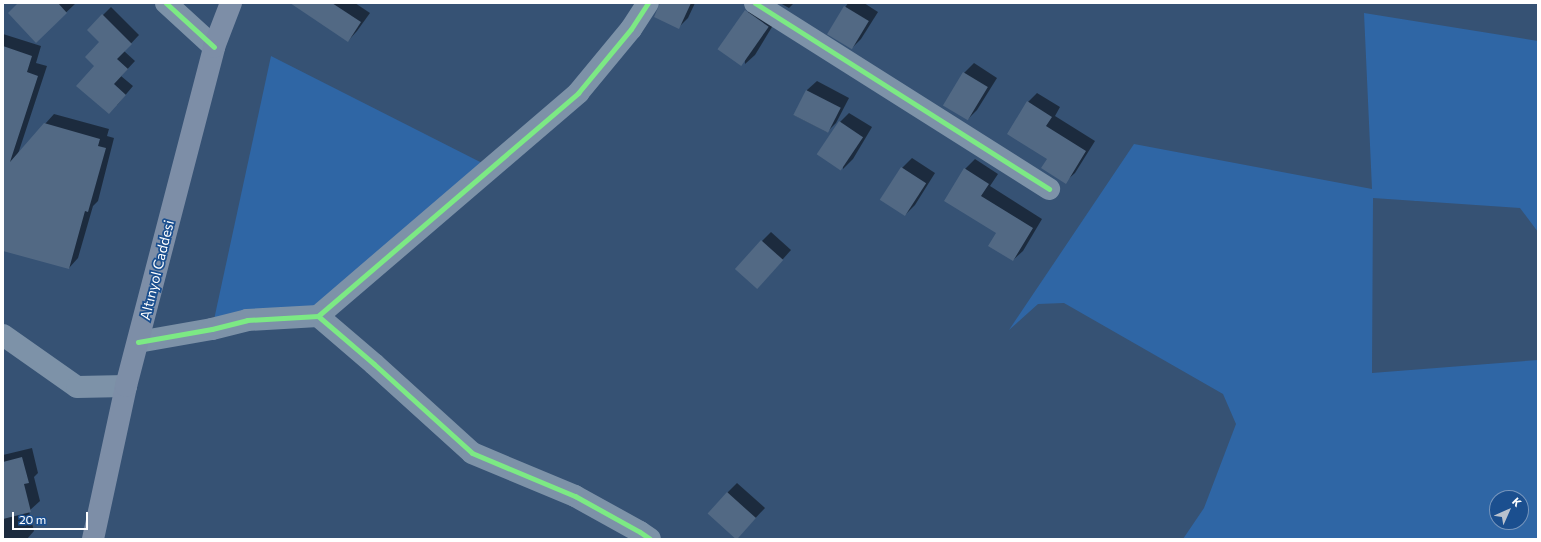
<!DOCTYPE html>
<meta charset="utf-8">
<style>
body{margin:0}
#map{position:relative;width:1541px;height:542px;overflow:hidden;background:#365274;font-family:Commissioner,sans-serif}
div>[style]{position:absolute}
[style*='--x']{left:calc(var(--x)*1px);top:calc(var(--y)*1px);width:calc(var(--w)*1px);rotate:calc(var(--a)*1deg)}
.green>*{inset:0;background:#2f66a5}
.shadow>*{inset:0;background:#0007}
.building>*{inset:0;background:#526984;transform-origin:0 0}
.minor>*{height:22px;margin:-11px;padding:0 11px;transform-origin:11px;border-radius:11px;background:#7d92a8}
.major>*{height:22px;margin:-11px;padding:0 11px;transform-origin:11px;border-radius:11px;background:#7d8ea7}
.cycleway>*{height:5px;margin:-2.5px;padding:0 2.5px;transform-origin:2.5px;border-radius:2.5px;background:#7ce984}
span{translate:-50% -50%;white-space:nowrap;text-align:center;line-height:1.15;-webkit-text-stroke:3.5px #1b4f8f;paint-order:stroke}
.street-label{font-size:14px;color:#fff}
.frame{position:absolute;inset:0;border:4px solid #fff;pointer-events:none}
.north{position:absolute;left:1489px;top:490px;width:40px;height:40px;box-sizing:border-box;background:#1b4f8f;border:1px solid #7695bc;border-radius:50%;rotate:45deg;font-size:11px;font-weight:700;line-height:16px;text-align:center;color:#fff}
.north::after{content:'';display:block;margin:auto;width:14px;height:18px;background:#b9c2ce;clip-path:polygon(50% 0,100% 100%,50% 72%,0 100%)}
.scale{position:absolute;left:12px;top:512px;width:76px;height:18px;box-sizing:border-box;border:2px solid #fff;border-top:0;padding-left:5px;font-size:12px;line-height:14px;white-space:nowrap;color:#fff;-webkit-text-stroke:3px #1b4f8f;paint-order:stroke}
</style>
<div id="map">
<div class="green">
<div style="clip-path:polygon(evenodd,1364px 13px,1538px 41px,1538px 232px,1520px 208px,1373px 198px,1372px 373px,1538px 360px,1538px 539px,1183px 539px,1204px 508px,1236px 424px,1223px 394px,1064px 303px,1038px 304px,1009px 330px,1134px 144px,1372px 189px,1364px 13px,1497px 498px,1521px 498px,1521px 522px,1497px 522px,1497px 498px)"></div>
<div style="clip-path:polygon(271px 56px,490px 167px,318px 316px,212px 329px)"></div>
</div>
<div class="shadow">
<div style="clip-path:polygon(19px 3px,76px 3px,36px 41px)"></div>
<div style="clip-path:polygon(292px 3px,355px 3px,370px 13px,357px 31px,348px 41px)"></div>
<div style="clip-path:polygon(661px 3px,695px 3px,688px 18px,678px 28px)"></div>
<div style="clip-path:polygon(780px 3px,794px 3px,789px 8px)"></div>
<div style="clip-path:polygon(848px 3px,864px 3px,878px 12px,861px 39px,852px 48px,828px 34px)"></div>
<div style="clip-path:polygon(111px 7px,139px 35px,124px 51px,135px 61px,121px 76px,133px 86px,117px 105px,95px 66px,101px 42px,88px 30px)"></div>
<div style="clip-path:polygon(751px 9px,778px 17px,755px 55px,745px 64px,742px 18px)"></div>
<div style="clip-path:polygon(3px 34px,41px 46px,36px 63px,47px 66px,18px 154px,54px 114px,109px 129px,107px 136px,114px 138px,98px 201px,93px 206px,78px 258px,69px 268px,3px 250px)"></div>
<div style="clip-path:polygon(974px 63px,997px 78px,977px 110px,968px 119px,945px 104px,964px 73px)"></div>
<div style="clip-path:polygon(817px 81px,849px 98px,836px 123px,827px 132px,794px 115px,807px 90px)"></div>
<div style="clip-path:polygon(1037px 93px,1060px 107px,1055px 116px,1095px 141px,1075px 173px,1065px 182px,1028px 102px)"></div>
<div style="clip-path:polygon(849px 113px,872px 127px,853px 159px,843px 169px,840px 122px)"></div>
<div style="clip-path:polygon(912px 158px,935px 173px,915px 205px,906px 214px,902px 168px)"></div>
<div style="clip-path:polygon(975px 159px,998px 174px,990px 186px,1042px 219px,1023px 251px,1013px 260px,965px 169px)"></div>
<div style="clip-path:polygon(771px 232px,791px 250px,766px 278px,762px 241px)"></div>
<div style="clip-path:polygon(32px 448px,38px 473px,34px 477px,40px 501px,29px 511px,34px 531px,27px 539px,3px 539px,3px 455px)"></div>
<div style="clip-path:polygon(737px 483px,765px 508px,746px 528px,727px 493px)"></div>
</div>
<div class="building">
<div style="clip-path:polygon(18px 3px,58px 3px,67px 13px,36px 43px,8px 13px)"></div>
<div style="clip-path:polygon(290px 3px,332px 3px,361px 22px,348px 42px)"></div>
<div style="clip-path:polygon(660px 3px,691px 3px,679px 29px,654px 17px)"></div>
<div style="left:844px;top:6px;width:29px;height:33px;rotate:31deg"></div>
<div style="left:745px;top:10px;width:29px;height:48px;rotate:35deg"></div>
<div style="clip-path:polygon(102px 14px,132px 44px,117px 59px,128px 69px,114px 84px,126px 95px,109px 114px,76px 86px,94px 66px,85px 57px,99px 42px,87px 30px)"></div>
<div style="clip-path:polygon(3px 46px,32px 56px,27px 72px,38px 76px,10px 162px,44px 123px,100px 139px,98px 146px,106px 148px,88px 212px,85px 211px,69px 269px,3px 251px)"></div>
<div style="left:963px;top:72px;width:29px;height:39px;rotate:31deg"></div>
<div style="left:806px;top:90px;width:39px;height:28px;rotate:27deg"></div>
<div style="clip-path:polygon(1027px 101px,1052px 117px,1046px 126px,1086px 151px,1066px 184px,1041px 168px,1047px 159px,1007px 134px)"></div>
<div style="left:839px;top:121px;width:29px;height:40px;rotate:34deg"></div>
<div style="left:901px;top:167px;width:30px;height:39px;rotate:33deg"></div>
<div style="clip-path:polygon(964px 168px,989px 184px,981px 196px,1033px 228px,1013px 261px,988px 246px,996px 233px,944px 201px)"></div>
<div style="left:761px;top:240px;width:30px;height:39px;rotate:42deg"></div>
<div style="clip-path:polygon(22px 457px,29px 483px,24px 484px,31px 512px,3px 519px,3px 462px)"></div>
<div style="left:727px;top:492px;width:39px;height:29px;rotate:42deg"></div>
</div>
<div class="minor">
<div style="--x:166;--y:3;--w:65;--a:42.5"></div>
<div style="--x:755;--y:3;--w:348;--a:32.3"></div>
<div style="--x:318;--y:316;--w:343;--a:-40.6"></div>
<div style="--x:578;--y:93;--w:83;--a:-50.4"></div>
<div style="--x:631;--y:29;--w:31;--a:-57"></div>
<div style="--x:3;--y:335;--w:90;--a:35.1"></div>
<div style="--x:77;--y:387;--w:49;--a:-1.2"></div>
<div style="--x:138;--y:342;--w:75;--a:-10"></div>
<div style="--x:212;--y:329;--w:36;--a:-14"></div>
<div style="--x:247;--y:320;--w:71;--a:-3.2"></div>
<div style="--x:318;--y:316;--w:74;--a:40.6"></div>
<div style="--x:374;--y:364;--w:132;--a:42.2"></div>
<div style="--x:472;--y:453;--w:112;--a:22.7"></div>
<div style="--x:575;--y:496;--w:74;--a:29"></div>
<div style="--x:640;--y:532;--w:12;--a:35"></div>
</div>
<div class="major">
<div style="--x:93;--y:539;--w:157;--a:-77.8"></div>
<div style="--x:126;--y:386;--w:350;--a:-75.4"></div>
<div style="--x:214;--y:47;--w:47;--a:-68.9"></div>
</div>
<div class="cycleway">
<div style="--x:166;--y:3;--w:65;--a:42.5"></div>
<div style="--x:755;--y:3;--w:348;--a:32.3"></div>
<div style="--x:318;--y:316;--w:343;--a:-40.6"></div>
<div style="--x:578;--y:93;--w:83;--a:-50.4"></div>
<div style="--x:631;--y:29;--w:31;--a:-57"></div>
<div style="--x:138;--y:342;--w:75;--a:-10"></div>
<div style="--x:212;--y:329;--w:36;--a:-14"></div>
<div style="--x:247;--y:320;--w:71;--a:-3.2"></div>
<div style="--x:318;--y:316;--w:74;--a:40.6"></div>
<div style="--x:374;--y:364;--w:132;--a:42.2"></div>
<div style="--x:472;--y:453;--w:112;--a:22.7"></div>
<div style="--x:575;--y:496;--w:74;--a:29"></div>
<div style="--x:640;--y:532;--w:12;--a:35"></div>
</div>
<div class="street-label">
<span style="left:157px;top:270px;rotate:-76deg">Altınyol Caddesi</span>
</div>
<div class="frame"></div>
<div class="north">K</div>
<div class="scale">20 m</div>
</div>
